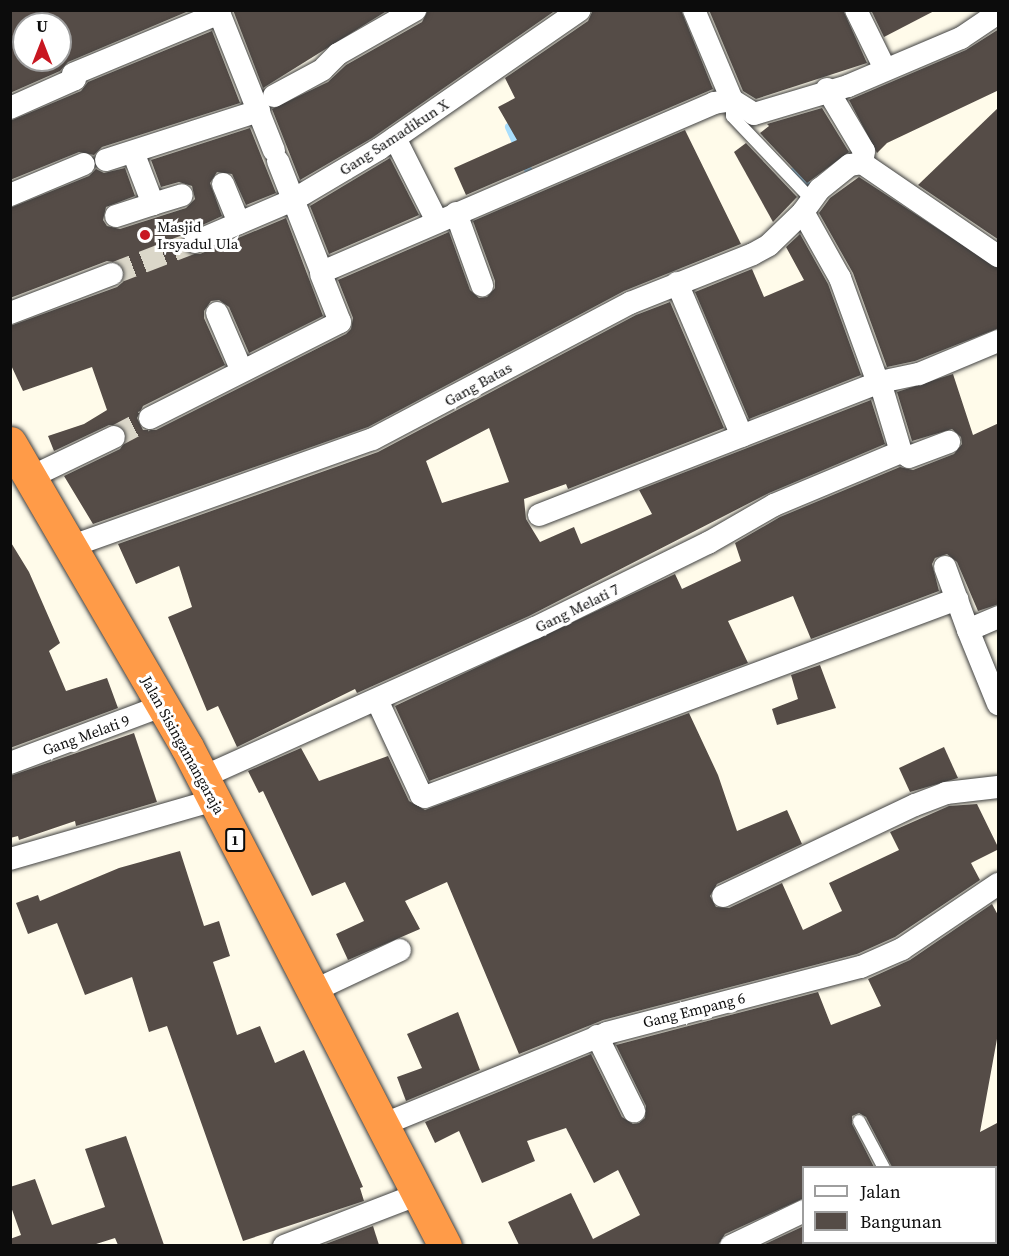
<!DOCTYPE html>
<style>
body{margin:0}
#map{position:relative;width:1009px;height:1256px;overflow:hidden;background:#fffbea;font-family:"Source Serif 4",serif}
div>[style]{position:absolute}
[style*='--x']{left:calc(var(--x)*1px);top:calc(var(--y)*1px);width:calc(var(--w)*1px);rotate:calc(var(--a)*1deg)}
.stream>*{height:8px;margin:-4px;padding:0 4px;transform-origin:4px;border-radius:4px;background:#a9defc}
.building>*{inset:0;background:#554c47}
.street-tunnel>*{height:22px;margin-top:-11px;transform-origin:0;background:repeating-linear-gradient(90deg,#dbd7c9 0 22px,transparent 0 33px)}
.roads{filter:drop-shadow(0 0 2px #3f3f3f) drop-shadow(0 0 2px #3f3f3f)}
.lane>*{height:12px;margin:-6px;padding:0 6px;transform-origin:6px;border-radius:6px;background:#fff}
.street>*{height:22px;margin:-11px;padding:0 11px;transform-origin:11px;border-radius:11px;background:#fff}
.highway>*{height:33px;margin:-16.5px;padding:0 16.5px;transform-origin:16.5px;border-radius:16.5px;background:#ff9b48}
.dots>*{width:16px;height:16px;translate:-50% -50%;box-sizing:border-box;border:3px solid #fff;border-radius:50%}
span{translate:-50% -50%;white-space:nowrap;text-align:center;line-height:1.15;-webkit-text-stroke:6px #fff;paint-order:stroke}
.shield-label span{padding:2px 4px;background:#fff;border:2px solid;border-radius:4px;-webkit-text-stroke-width:0}
.shield-label{font-size:14px;color:#0c0c0c;font-weight:700}
.street-label{font-size:15px;color:#0c0c0c}
.poi-label{font-size:15px;color:#0c0c0c}
.left{translate:0 -50%;text-align:left}
.frame{position:absolute;inset:0;border:12px solid #0c0c0c;pointer-events:none}
.legend{position:absolute;left:802px;top:1166px;width:195px;height:78px;box-sizing:border-box;background:#fff;border:2px solid #9e9e9e;margin:0;padding:8px 10px;list-style:none;font-size:18px;color:#0c0c0c}
.legend li{display:flex;align-items:center;gap:12px;height:30px}
.legend b{width:30px;border:2px solid #9e9e9e}
.north{position:absolute;left:12px;top:12px;width:60px;height:60px;box-sizing:border-box;background:#fff;border:2px solid #9e9e9e;border-radius:50%;rotate:0deg;font-size:16px;font-weight:700;line-height:24px;text-align:center;color:#0c0c0c}
.north::after{content:'';display:block;margin:auto;width:21px;height:27px;background:#c81721;clip-path:polygon(50% 0,100% 100%,50% 72%,0 100%)}
</style>
<div id="map">
<div class="stream">
<div style="--x:509;--y:127;--w:51;--a:65.9"></div>
<div style="--x:793;--y:172;--w:23;--a:43"></div>
</div>
<div class="building">
<div style="clip-path:polygon(evenodd,10px 10px,191px 10px,68px 62px,60px 71px,10px 93px,10px 10px,24px 24px,60px 24px,60px 60px,24px 60px,24px 24px)"></div>
<div style="clip-path:polygon(233px 10px,384px 10px,385px 12px,263px 88px)"></div>
<div style="clip-path:polygon(428px 10px,556px 10px,372px 138px,300px 180px,272px 109px,328px 82px,346px 65px,422px 22px)"></div>
<div style="clip-path:polygon(593px 10px,681px 10px,713px 89px,466px 195px,454px 168px,517px 140px,498px 107px,515px 98px,505px 78px,588px 21px)"></div>
<div style="clip-path:polygon(709px 10px,843px 10px,867px 63px,756px 99px,743px 91px)"></div>
<div style="clip-path:polygon(871px 10px,936px 10px,884px 37px)"></div>
<div style="clip-path:polygon(999px 29px,999px 90px,887px 143px,877px 153px,849px 100px,966px 50px)"></div>
<div style="clip-path:polygon(212px 31px,240px 103px,102px 147px,94px 155px,79px 152px,10px 180px,10px 121px,81px 91px,88px 82px)"></div>
<div style="clip-path:polygon(999px 107px,999px 240px,918px 185px)"></div>
<div style="clip-path:polygon(822px 108px,849px 152px,807px 183px,760px 133px,769px 126px,767px 124px)"></div>
<div style="clip-path:polygon(250px 128px,276px 193px,246px 205px,232px 174px,217px 172px,210px 183px,222px 216px,185px 233px,182px 247px,187px 253px,200px 254px,286px 218px,323px 316px,249px 353px,229px 307px,219px 300px,211px 301px,204px 311px,204px 318px,225px 365px,143px 406px,137px 418px,143px 430px,156px 430px,346px 334px,351px 329px,353px 318px,338px 280px,449px 232px,470px 290px,479px 298px,487px 297px,495px 288px,495px 281px,473px 221px,685px 130px,741px 244px,624px 291px,368px 427px,93px 524px,64px 476px,120px 449px,127px 439px,126px 432px,121px 426px,109px 425px,54px 451px,48px 436px,84px 424px,107px 410px,92px 367px,23px 391px,10px 363px,10px 326px,117px 287px,123px 282px,125px 270px,120px 263px,107px 261px,10px 298px,10px 208px,89px 176px,96px 169px,104px 173px,125px 168px,135px 196px,106px 207px,103px 220px,107px 226px,120px 229px,186px 208px,195px 199px,192px 186px,179px 182px,161px 187px,151px 160px)"></div>
<div style="clip-path:polygon(746px 143px,797px 197px,773px 222px,734px 152px)"></div>
<div style="clip-path:polygon(390px 158px,419px 215px,329px 254px,310px 206px)"></div>
<div style="clip-path:polygon(859px 177px,999px 269px,999px 328px,915px 361px,887px 367px,853px 273px,819px 213px,830px 198px)"></div>
<div style="clip-path:polygon(800px 234px,828px 284px,861px 375px,749px 419px,695px 292px,752px 269px,764px 297px,804px 280px,786px 247px)"></div>
<div style="clip-path:polygon(evenodd,670px 302px,724px 428px,568px 489px,566px 484px,524px 499px,526px 519px,540px 542px,574px 527px,581px 544px,652px 514px,639px 490px,871px 400px,885px 444px,769px 493px,529px 616px,357px 693px,355px 689px,237px 747px,218px 706px,207px 711px,168px 617px,192px 607px,179px 566px,136px 584px,118px 544px,378px 452px,636px 315px,670px 302px,489px 428px,509px 482px,442px 503px,426px 461px,489px 428px)"></div>
<div style="clip-path:polygon(953px 374px,973px 435px,999px 423px,999px 604px,978px 611px,957px 562px,947px 554px,935px 558px,932px 564px,939px 591px,811px 639px,793px 596px,728px 621px,748px 663px,429px 781px,395px 706px,675px 574px,682px 589px,741px 561px,735px 543px,780px 517px,900px 467px,913px 470px,954px 454px,962px 444px,961px 437px,952px 429px,912px 441px,897px 392px)"></div>
<div style="clip-path:polygon(10px 541px,29px 572px,60px 643px,49px 651px,66px 691px,107px 678px,118px 708px,10px 748px)"></div>
<div style="clip-path:polygon(820px 665px,836px 708px,777px 725px,772px 709px,798px 699px,791px 675px)"></div>
<div style="clip-path:polygon(689px 713px,718px 775px,737px 831px,787px 810px,802px 844px,717px 884px,710px 896px,716px 907px,729px 908px,782px 883px,803px 930px,842px 911px,829px 883px,899px 850px,890px 832px,949px 806px,977px 804px,999px 849px,971px 863px,980px 880px,895px 937px,857px 954px,603px 1020px,519px 1054px,447px 882px,405px 901px,420px 929px,348px 960px,336px 934px,364px 921px,345px 882px,312px 896px,263px 791px,259px 793px,248px 771px,301px 748px,319px 781px,388px 756px,409px 801px,425px 810px)"></div>
<div style="clip-path:polygon(134px 733px,157px 802px,76px 826px,75px 821px,19px 840px,18px 836px,10px 838px,10px 776px)"></div>
<div style="clip-path:polygon(944px 747px,958px 778px,910px 792px,899px 768px)"></div>
<div style="clip-path:polygon(180px 851px,204px 926px,219px 921px,230px 956px,213px 962px,237px 1035px,260px 1026px,275px 1063px,304px 1050px,363px 1187px,360px 1188px,364px 1201px,243px 1241px,167px 1026px,149px 1032px,132px 977px,85px 995px,57px 923px,28px 934px,16px 903px,38px 895px,40px 901px,119px 868px)"></div>
<div style="clip-path:polygon(992px 904px,999px 917px,999px 1028px,980px 1132px,999px 1122px,999px 1167px,892px 1167px,866px 1117px,859px 1113px,852px 1116px,852px 1124px,874px 1167px,804px 1167px,804px 1198px,725px 1234px,718px 1245px,519px 1245px,508px 1222px,571px 1193px,593px 1239px,640px 1215px,618px 1170px,594px 1183px,566px 1128px,527px 1141px,535px 1161px,482px 1183px,459px 1131px,435px 1143px,425px 1122px,591px 1054px,622px 1117px,633px 1124px,639px 1123px,645px 1118px,646px 1106px,616px 1045px,818px 992px,831px 1025px,881px 1006px,868px 979px,910px 960px)"></div>
<div style="clip-path:polygon(458px 1012px,480px 1070px,406px 1101px,397px 1077px,422px 1068px,407px 1034px)"></div>
<div style="clip-path:polygon(126px 1136px,164px 1245px,118px 1245px,115px 1238px,93px 1245px,10px 1245px,10px 1239px,21px 1235px,10px 1204px,10px 1187px,35px 1179px,52px 1225px,105px 1207px,85px 1149px)"></div>
<div style="clip-path:polygon(373px 1226px,379px 1245px,323px 1245px)"></div>
<div style="clip-path:polygon(804px 1226px,804px 1245px,763px 1245px)"></div>
</div>
<div class="street-tunnel">
<div style="--x:112;--y:274;--w:89;--a:-21.1"></div>
<div style="--x:114;--y:437;--w:41;--a:-27.8"></div>
</div>
<div class="roads">
<div class="lane">
<div style="--x:732;--y:100;--w:16;--a:90"></div>
<div style="--x:732;--y:116;--w:115;--a:46.4"></div>
<div style="--x:859;--y:1121;--w:53;--a:62"></div>
</div>
<div class="street">
<div style="--x:212;--y:10;--w:9;--a:32"></div>
<div style="--x:220;--y:15;--w:146;--a:68.3"></div>
<div style="--x:694;--y:10;--w:98;--a:67.1"></div>
<div style="--x:856;--y:10;--w:66;--a:63.8"></div>
<div style="--x:325;--y:67;--w:18;--a:-45"></div>
<div style="--x:338;--y:54;--w:89;--a:-29.7"></div>
<div style="--x:827;--y:89;--w:72;--a:59.2"></div>
<div style="--x:864;--y:151;--w:12;--a:99"></div>
<div style="--x:274;--y:96;--w:55;--a:-28.4"></div>
<div style="--x:10;--y:108;--w:71;--a:-24"></div>
<div style="--x:75;--y:79;--w:5;--a:-112"></div>
<div style="--x:73;--y:74;--w:154;--a:-22.6"></div>
<div style="--x:395;--y:138;--w:93;--a:63.2"></div>
<div style="--x:133;--y:152;--w:56;--a:69"></div>
<div style="--x:153;--y:204;--w:30;--a:-17"></div>
<div style="--x:106;--y:160;--w:161;--a:-17.8"></div>
<div style="--x:278;--y:161;--w:115;--a:68.6"></div>
<div style="--x:223;--y:184;--w:42;--a:67.7"></div>
<div style="--x:10;--y:195;--w:80;--a:-22.7"></div>
<div style="--x:803;--y:212;--w:76;--a:60.7"></div>
<div style="--x:840;--y:278;--w:112;--a:70.1"></div>
<div style="--x:456;--y:213;--w:77;--a:70.1"></div>
<div style="--x:116;--y:216;--w:39;--a:-18"></div>
<div style="--x:195;--y:242;--w:107;--a:-23.2"></div>
<div style="--x:293;--y:200;--w:100;--a:-30.7"></div>
<div style="--x:379;--y:149;--w:244;--a:-34.7"></div>
<div style="--x:322;--y:272;--w:427;--a:-23.3"></div>
<div style="--x:714;--y:103;--w:18;--a:-9"></div>
<div style="--x:732;--y:100;--w:26;--a:32"></div>
<div style="--x:754;--y:114;--w:98;--a:-16.6"></div>
<div style="--x:848;--y:86;--w:123;--a:-23"></div>
<div style="--x:961;--y:38;--w:45;--a:-34"></div>
<div style="--x:677;--y:283;--w:166;--a:67"></div>
<div style="--x:10;--y:313;--w:109;--a:-20.9"></div>
<div style="--x:217;--y:313;--w:61;--a:66.8"></div>
<div style="--x:880;--y:382;--w:73;--a:73.3"></div>
<div style="--x:150;--y:418;--w:213;--a:-26.8"></div>
<div style="--x:340;--y:322;--w:52;--a:-111.6"></div>
<div style="--x:31;--y:477;--w:92;--a:-25.7"></div>
<div style="--x:539;--y:515;--w:366;--a:-21.3"></div>
<div style="--x:880;--y:382;--w:40;--a:-12"></div>
<div style="--x:919;--y:374;--w:86;--a:-22.7"></div>
<div style="--x:72;--y:546;--w:319;--a:-19.6"></div>
<div style="--x:373;--y:439;--w:291;--a:-27.9"></div>
<div style="--x:630;--y:303;--w:132;--a:-21.7"></div>
<div style="--x:753;--y:254;--w:18;--a:-29"></div>
<div style="--x:769;--y:245;--w:47;--a:-44.1"></div>
<div style="--x:803;--y:212;--w:29;--a:-54"></div>
<div style="--x:820;--y:189;--w:38;--a:-39"></div>
<div style="--x:850;--y:165;--w:12;--a:-9"></div>
<div style="--x:862;--y:163;--w:165;--a:34.4"></div>
<div style="--x:945;--y:567;--w:67;--a:69.9"></div>
<div style="--x:968;--y:630;--w:33;--a:-23"></div>
<div style="--x:968;--y:630;--w:80;--a:67.9"></div>
<div style="--x:377;--y:700;--w:105;--a:65.1"></div>
<div style="--x:421;--y:795;--w:4;--a:27"></div>
<div style="--x:425;--y:797;--w:568;--a:-20.41"></div>
<div style="--x:10;--y:763;--w:162;--a:-20.6"></div>
<div style="--x:203;--y:777;--w:364;--a:-24.2"></div>
<div style="--x:535;--y:628;--w:193;--a:-26.2"></div>
<div style="--x:708;--y:543;--w:76;--a:-29.9"></div>
<div style="--x:774;--y:505;--w:138;--a:-22.7"></div>
<div style="--x:901;--y:452;--w:9;--a:32"></div>
<div style="--x:909;--y:457;--w:43;--a:-20.6"></div>
<div style="--x:10;--y:859;--w:212;--a:-16.1"></div>
<div style="--x:723;--y:896;--w:212;--a:-25.4"></div>
<div style="--x:915;--y:805;--w:33;--a:-21"></div>
<div style="--x:946;--y:793;--w:52;--a:-6.6"></div>
<div style="--x:313;--y:991;--w:96;--a:-25.2"></div>
<div style="--x:597;--y:1036;--w:84;--a:63.7"></div>
<div style="--x:382;--y:1125;--w:243;--a:-22.2"></div>
<div style="--x:607;--y:1033;--w:262;--a:-14.6"></div>
<div style="--x:861;--y:967;--w:45;--a:-23.7"></div>
<div style="--x:902;--y:949;--w:116;--a:-34.1"></div>
<div style="--x:996;--y:1202;--w:7;--a:74"></div>
<div style="--x:284;--y:1246;--w:145;--a:-21.1"></div>
<div style="--x:731;--y:1246;--w:81;--a:-25.6"></div>
</div>
<div class="highway">
<div style="--x:10;--y:443;--w:352;--a:59.8"></div>
<div style="--x:187;--y:747;--w:562;--a:62.66"></div>
</div>
</div>
<div class="dots">
<div style="left:145px;top:235px;background:#c81721"></div>
</div>
<div class="shield-label">
<span style="left:235px;top:840px">1</span>
</div>
<div class="street-label">
<span style="left:394px;top:137px;rotate:-33deg">Gang Samadikun X</span>
<span style="left:478px;top:384px;rotate:-29deg">Gang Batas</span>
<span style="left:577px;top:608px;rotate:-26deg">Gang Melati 7</span>
<span style="left:86px;top:735px;rotate:-20deg">Gang Melati 9</span>
<span style="left:183px;top:745px;rotate:61deg">Jalan Sisingamangaraja</span>
<span style="left:694px;top:1010px;rotate:-14deg">Gang Empang 6</span>
</div>
<div class="poi-label">
<span class="left" style="left:157px;top:235px">Masjid<br>Irsyadul Ula</span>
</div>
<div class="frame"></div>
<ul class="legend">
<li><b style="height:8px;background:#fff"></b>Jalan</li>
<li><b style="height:16px;background:#554c47"></b>Bangunan</li>
</ul>
<div class="north">U</div>
</div>
